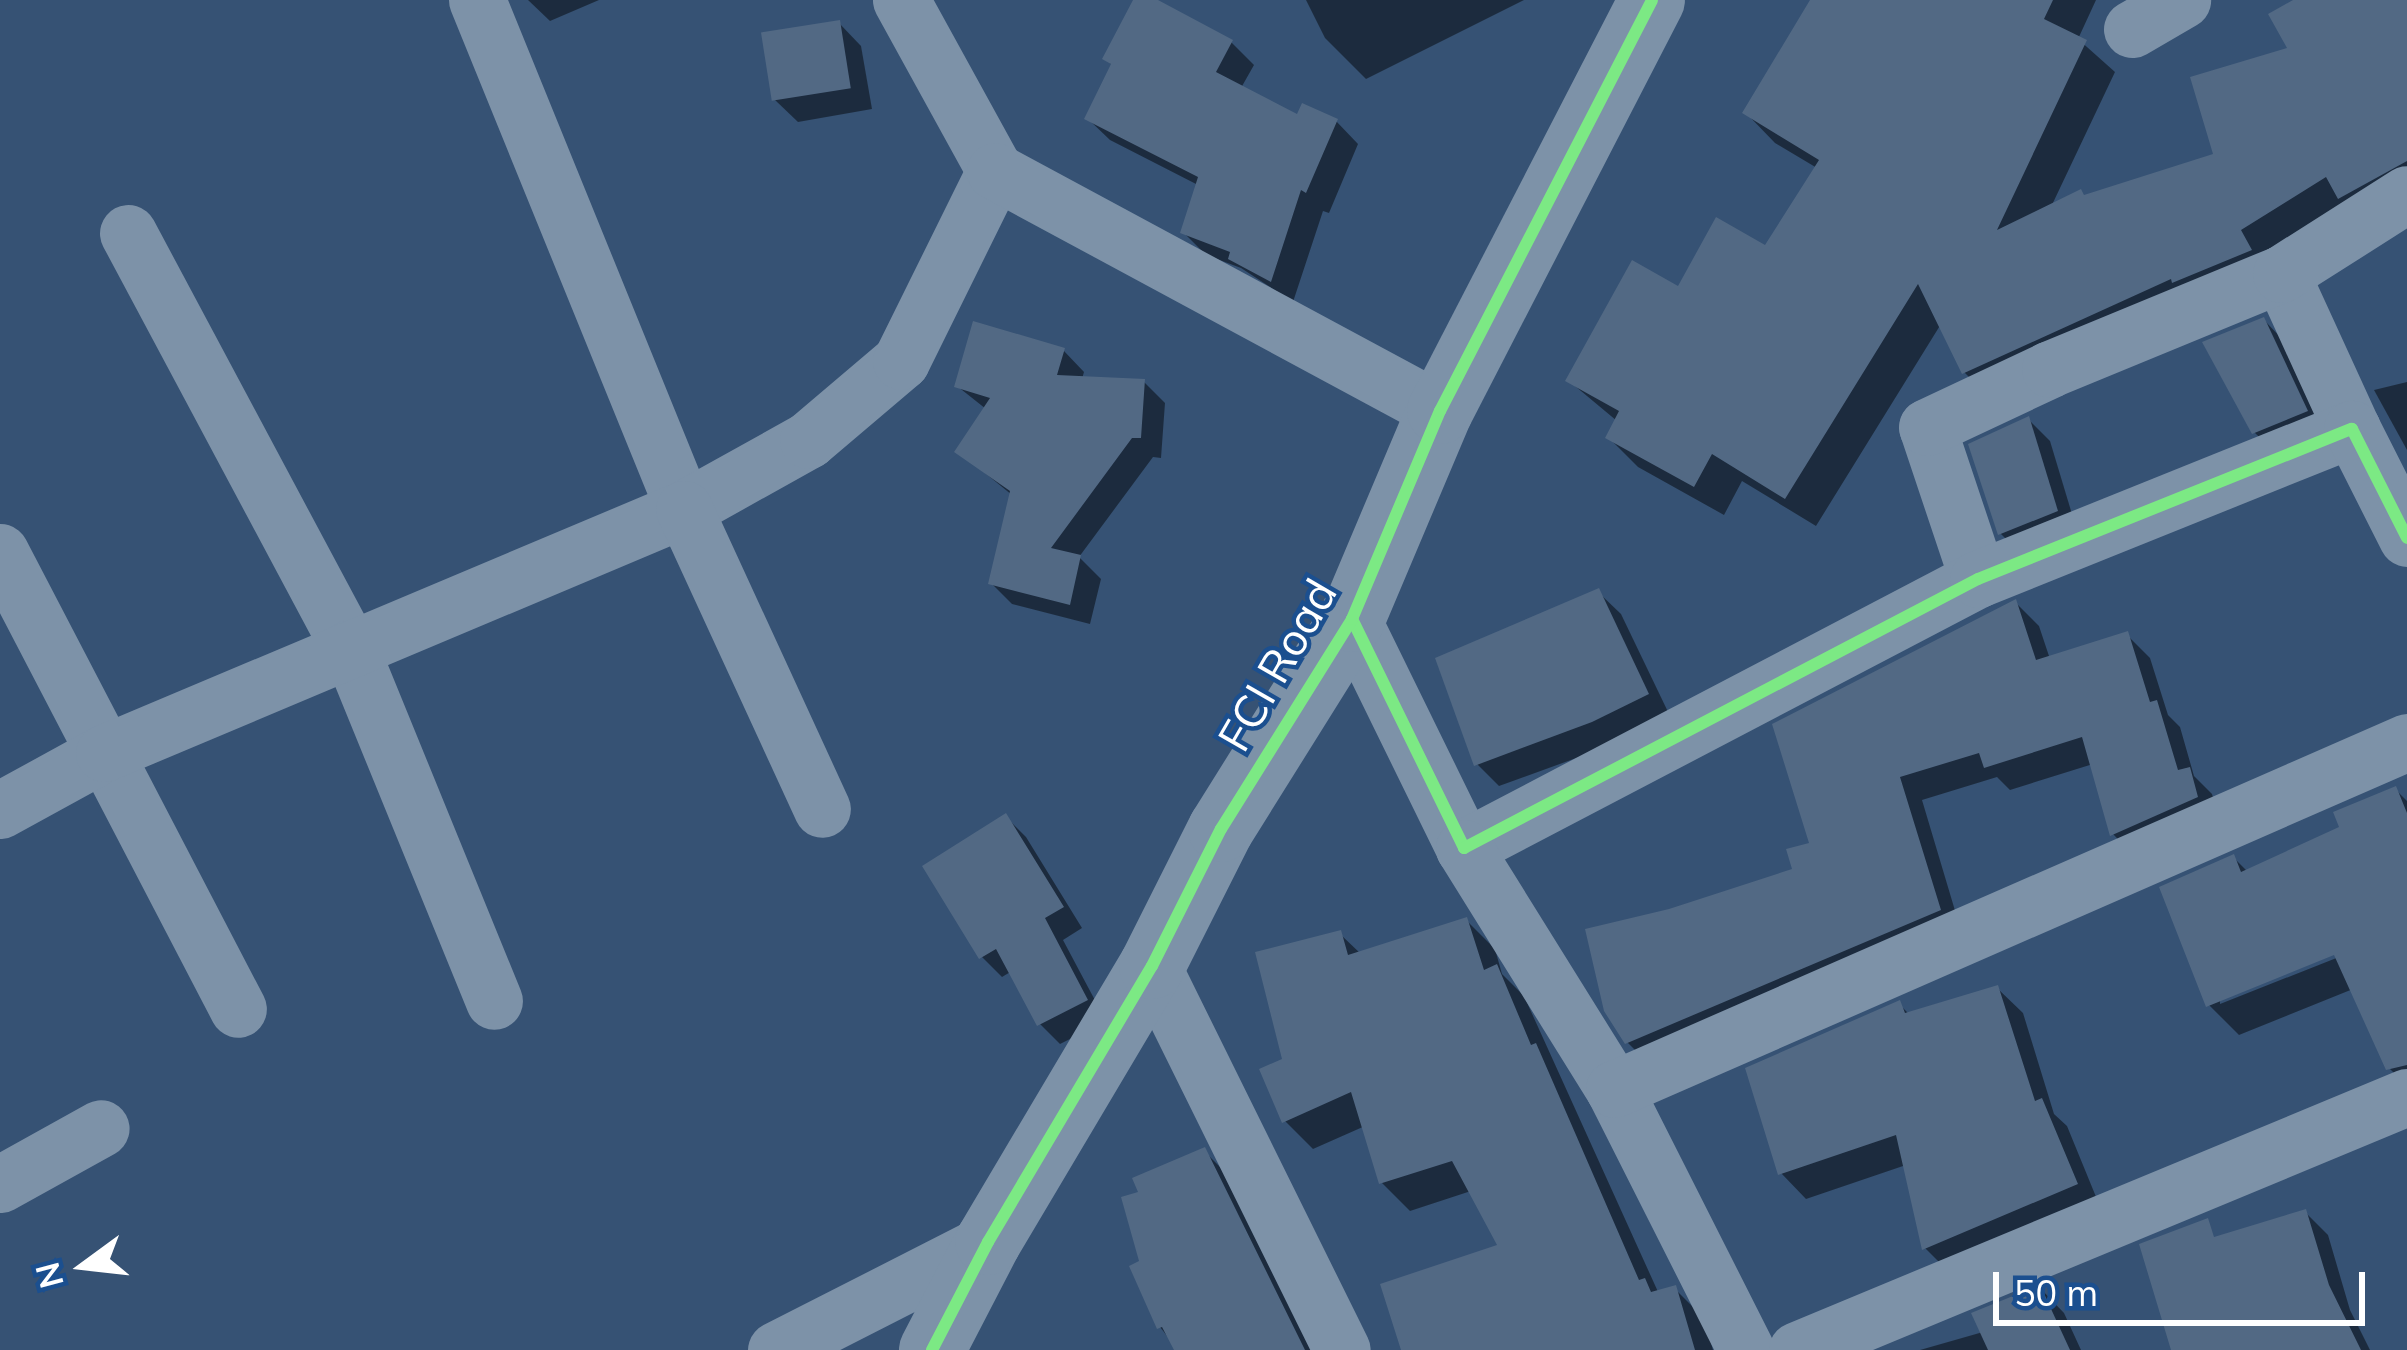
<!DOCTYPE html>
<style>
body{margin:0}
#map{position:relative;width:2407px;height:1350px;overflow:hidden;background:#365274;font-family:Mulish,sans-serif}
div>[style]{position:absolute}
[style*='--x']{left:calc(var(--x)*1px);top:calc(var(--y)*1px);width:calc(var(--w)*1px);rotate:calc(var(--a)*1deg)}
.shadow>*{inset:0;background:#0007}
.building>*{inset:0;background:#526984;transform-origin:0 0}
.minor>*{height:57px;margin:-28.5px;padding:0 28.5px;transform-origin:28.5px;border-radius:28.5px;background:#7d92a8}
.tertiary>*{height:66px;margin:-33px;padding:0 33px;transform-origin:33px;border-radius:33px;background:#7d92a8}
.cycleway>*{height:12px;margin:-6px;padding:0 6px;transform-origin:6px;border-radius:6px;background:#7ce984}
span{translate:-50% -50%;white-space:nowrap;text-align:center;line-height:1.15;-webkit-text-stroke:9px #1b4f8f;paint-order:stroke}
.street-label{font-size:45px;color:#fff}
.north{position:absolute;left:24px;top:1206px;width:120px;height:120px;-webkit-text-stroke:9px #1b4f8f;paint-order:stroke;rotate:255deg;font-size:33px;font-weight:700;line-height:48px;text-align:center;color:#fff}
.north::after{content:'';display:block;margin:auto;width:42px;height:54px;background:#fff;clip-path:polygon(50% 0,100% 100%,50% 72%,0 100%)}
.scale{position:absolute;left:1993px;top:1272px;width:372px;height:54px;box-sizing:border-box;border:6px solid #fff;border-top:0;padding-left:15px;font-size:36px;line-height:42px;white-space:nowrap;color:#fff;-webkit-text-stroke:9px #1b4f8f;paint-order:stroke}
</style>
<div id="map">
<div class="shadow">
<div style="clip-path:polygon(528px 0,599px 0,550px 21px)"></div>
<div style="clip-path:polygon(1137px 0,1152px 0,1231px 42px,1254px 65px,1241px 88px,1299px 119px,1336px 121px,1358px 144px,1329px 213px,1323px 211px,1293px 302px,1241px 268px,1206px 255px,1183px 232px,1198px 185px,1110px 140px,1087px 118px,1113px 66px,1106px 59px)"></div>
<div style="clip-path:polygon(1306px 0,1524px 0,1366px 79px,1325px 38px)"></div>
<div style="clip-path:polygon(1813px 0,2096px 0,2078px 39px,2115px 72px,2051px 207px,2216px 156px,2292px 50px,2299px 0,2407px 0,2407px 203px,1994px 402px,1964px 372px,1941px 324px,1816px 526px,1742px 481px,1724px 515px,1638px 467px,1608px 437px,1617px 421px,1569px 381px,1679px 290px,1766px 249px,1817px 168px,1775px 143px,1746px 113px)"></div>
<div style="clip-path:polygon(839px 23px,861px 46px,872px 109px,798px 122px,775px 100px)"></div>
<div style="clip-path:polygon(2264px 320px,2286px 343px,2328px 434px,2277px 454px,2254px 432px)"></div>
<div style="clip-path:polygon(1064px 351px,1084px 372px,1082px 379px,1144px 382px,1165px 403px,1161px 458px,1153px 457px,1079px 557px,1101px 579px,1090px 624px,1012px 604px,991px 583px,1012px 495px,958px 451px,986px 409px,957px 386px)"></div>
<div style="clip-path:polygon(2407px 382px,2407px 450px,2374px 390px)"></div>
<div style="clip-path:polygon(2028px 419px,2050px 441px,2078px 534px,2023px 556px,2001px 534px)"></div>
<div style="clip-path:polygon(1598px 592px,1621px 614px,1670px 716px,1615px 744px,1499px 786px,1477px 764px)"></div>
<div style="clip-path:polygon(2016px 603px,2039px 626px,2050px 659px,2127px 635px,2150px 658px,2168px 715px,2180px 727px,2194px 776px,2212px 794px,2220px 821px,2136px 858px,2113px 834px,2093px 764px,2010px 790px,1997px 777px,1922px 800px,1962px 934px,1651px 1066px,1627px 1042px,1670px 912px,1795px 871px)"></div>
<div style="clip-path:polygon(evenodd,2395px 789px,2407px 801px,2407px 1086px,2389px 1068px,2353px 989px,2239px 1035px,2209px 1005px,2233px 857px,2248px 872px,2343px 828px,2395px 789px,2347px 947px,2349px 953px,2220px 1004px,2220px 998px,2347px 947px)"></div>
<div style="clip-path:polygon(1006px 817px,1026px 837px,1082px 928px,1063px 940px,1106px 1021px,1060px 1044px,1040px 1024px,1012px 971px,1002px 977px,982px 957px)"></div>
<div style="clip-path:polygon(1467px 921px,1495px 949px,1502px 974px,1524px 996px,1659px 1294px,1676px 1290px,1704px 1318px,1713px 1350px,1404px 1350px,1501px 1247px,1471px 1191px,1410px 1211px,1382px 1183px,1365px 1126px,1313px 1149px,1285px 1121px,1286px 1061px,1340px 934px,1361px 954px)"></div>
<div style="clip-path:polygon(1997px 988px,2023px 1013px,2054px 1114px,2067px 1126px,2101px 1209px,1950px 1273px,1925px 1248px,1906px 1165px,1806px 1199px,1781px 1173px,1899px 1004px,1910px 1015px)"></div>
<div style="clip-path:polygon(1204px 1151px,1230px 1177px,1318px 1350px,1178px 1350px,1160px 1327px,1143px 1263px)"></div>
<div style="clip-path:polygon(2306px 1213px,2328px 1235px,2350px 1310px,2370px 1350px,2319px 1350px)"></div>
<div style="clip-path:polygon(2040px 1288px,2064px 1313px,2081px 1350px,1920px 1350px,1983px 1332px)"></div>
</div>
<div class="building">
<div style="clip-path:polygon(1133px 0,1158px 0,1233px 40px,1216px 72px,1297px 114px,1302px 103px,1338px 119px,1306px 193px,1301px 190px,1271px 282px,1228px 259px,1230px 252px,1180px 233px,1198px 177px,1084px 119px,1111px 64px,1102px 59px)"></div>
<div style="clip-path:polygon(1810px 0,2053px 0,2044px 19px,2087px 40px,1997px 230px,2081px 189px,2084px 195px,2213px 154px,2190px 77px,2287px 48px,2268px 14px,2293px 0,2407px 0,2407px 161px,2338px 199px,2326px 177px,2241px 230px,2252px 250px,2172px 283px,2171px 279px,1962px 374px,1918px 284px,1785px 499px,1712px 454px,1694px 487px,1605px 438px,1619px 411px,1565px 381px,1632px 260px,1678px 286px,1716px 217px,1765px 245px,1819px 160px,1742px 113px)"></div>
<div style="left:840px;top:20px;width:69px;height:80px;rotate:81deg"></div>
<div style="clip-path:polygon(2264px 317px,2308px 411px,2252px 434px,2202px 342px)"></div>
<div style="clip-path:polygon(973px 321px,1065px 348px,1057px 375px,1145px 379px,1141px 438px,1132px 438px,1051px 548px,1081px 555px,1070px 605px,988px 584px,1010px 491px,954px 452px,990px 398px,954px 387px)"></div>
<div style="clip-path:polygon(2029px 416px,2058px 511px,1998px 535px,1968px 444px)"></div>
<div style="clip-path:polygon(1599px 588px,1649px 694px,1592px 722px,1474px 766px,1435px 658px)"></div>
<div style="clip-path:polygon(2016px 599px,2036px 660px,2128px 631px,2150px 702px,2157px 700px,2178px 770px,2190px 767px,2198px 797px,2110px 836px,2082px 737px,1984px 768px,1979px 753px,1900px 777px,1941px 910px,1625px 1044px,1604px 1011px,1585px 929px,1669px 909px,1792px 869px,1786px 849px,1809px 843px,1772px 724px)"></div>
<div style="clip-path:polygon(2396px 786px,2407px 813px,2407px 1065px,2386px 1070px,2334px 955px,2206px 1007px,2159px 887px,2234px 854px,2241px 872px,2339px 827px,2333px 812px)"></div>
<div style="clip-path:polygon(1006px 813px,1064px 907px,1045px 918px,1088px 1000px,1037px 1026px,996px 949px,979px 959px,922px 866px)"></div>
<div style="clip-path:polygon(1467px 917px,1484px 970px,1497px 964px,1531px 1045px,1536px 1043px,1639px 1280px,1645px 1278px,1651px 1292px,1676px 1285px,1695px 1350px,1401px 1350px,1380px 1284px,1497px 1245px,1452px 1161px,1379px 1184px,1351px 1092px,1282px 1123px,1259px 1069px,1282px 1059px,1255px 952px,1341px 930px,1348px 955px)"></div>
<div style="clip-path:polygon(1998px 985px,2035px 1101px,2042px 1098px,2078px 1184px,1922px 1250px,1896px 1135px,1778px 1175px,1745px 1068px,1900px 1000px,1905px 1013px)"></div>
<div style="clip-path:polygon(1205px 1147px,1305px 1350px,1174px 1350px,1162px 1327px,1157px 1329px,1129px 1266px,1139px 1261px,1121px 1197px,1138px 1192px,1132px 1178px)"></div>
<div style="clip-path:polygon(2306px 1209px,2329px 1285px,2361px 1350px,2171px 1350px,2139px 1244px,2208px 1218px,2214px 1237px)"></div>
<div style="clip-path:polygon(2040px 1285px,2070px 1350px,1988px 1350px,1971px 1313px)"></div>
</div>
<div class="minor">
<div style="--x:477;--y:0;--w:549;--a:67.87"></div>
<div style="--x:684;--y:509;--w:142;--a:-29.1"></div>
<div style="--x:808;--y:440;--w:122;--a:-40.3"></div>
<div style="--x:901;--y:361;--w:212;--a:-63.7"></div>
<div style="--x:901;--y:0;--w:195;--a:61.2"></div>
<div style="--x:995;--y:171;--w:506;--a:28.34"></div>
<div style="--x:2132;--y:29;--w:58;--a:-30.1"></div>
<div style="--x:128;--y:233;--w:471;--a:61.9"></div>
<div style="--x:350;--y:648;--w:381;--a:67.8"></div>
<div style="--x:2281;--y:274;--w:170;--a:65.4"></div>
<div style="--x:0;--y:552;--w:515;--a:62.49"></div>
<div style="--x:1978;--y:579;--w:160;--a:-108.5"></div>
<div style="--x:1927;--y:427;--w:136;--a:-25.2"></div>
<div style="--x:2050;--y:369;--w:250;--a:-22.4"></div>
<div style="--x:2281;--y:274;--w:149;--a:-32.4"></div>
<div style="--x:1352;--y:619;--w:255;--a:63.9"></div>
<div style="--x:1464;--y:848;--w:580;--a:-27.63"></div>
<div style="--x:1978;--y:579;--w:403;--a:-21.9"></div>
<div style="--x:2352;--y:429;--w:122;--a:63.2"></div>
<div style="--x:0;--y:810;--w:119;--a:-28.7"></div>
<div style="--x:104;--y:753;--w:629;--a:-22.82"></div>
<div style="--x:684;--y:509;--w:330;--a:65.3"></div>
<div style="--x:1464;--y:848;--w:284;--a:58.1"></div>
<div style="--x:1614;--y:1089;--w:292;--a:63.2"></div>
<div style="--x:1152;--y:966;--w:428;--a:63.7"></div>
<div style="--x:1614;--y:1089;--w:866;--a:-23.63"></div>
<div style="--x:0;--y:1184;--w:115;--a:-29"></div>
<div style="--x:776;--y:1350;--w:238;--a:-27"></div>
<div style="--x:1797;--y:1350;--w:660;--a:-22.53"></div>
</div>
<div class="tertiary">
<div style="--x:932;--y:1350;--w:122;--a:-62.6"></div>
<div style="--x:988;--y:1242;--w:321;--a:-59.3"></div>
<div style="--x:1152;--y:966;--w:153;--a:-63.3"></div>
<div style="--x:1221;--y:829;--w:248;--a:-58"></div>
<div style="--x:1352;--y:619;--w:226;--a:-67.1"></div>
<div style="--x:1440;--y:411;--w:462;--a:-62.7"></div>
</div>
<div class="cycleway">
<div style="--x:1352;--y:619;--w:255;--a:63.9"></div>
<div style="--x:1464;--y:848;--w:580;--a:-27.63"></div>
<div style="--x:1978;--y:579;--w:403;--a:-21.9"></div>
<div style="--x:2352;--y:429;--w:122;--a:63.2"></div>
<div style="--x:932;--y:1350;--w:122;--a:-62.6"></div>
<div style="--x:988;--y:1242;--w:321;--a:-59.3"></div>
<div style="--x:1152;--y:966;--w:153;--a:-63.3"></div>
<div style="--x:1221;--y:829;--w:248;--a:-58"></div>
<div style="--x:1352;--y:619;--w:226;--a:-67.1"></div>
<div style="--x:1440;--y:411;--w:462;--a:-62.7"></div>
</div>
<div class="street-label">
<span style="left:1277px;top:665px;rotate:-60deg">FCI Road</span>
</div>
<div class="north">N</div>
<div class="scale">50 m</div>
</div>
